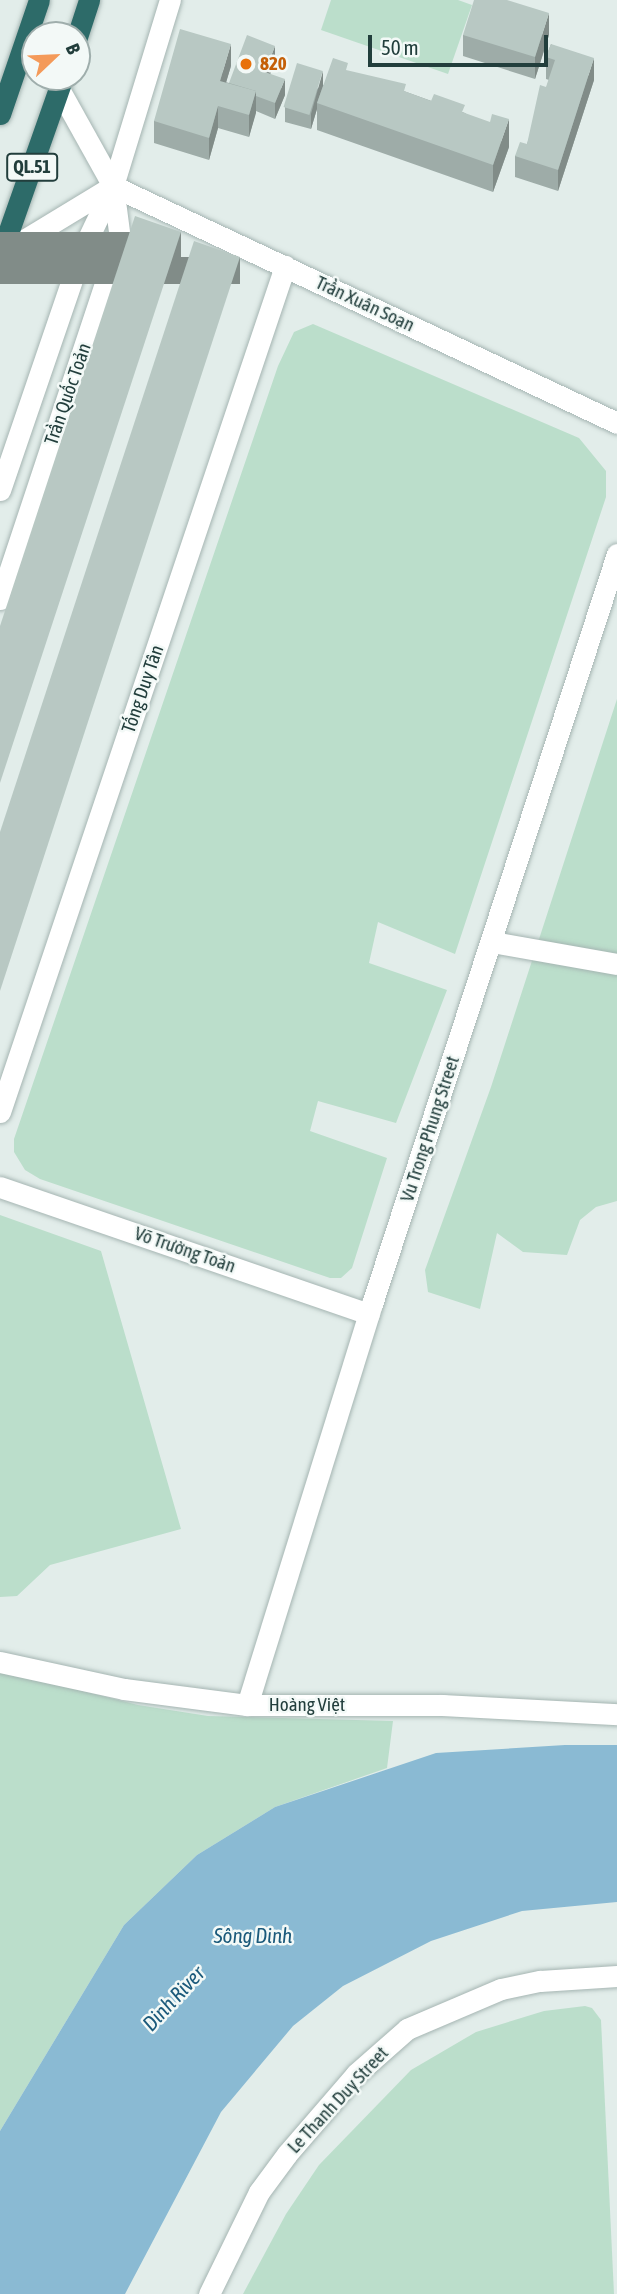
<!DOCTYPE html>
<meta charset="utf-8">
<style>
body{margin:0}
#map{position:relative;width:617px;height:2294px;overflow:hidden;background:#e2edea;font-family:"Asap Condensed",sans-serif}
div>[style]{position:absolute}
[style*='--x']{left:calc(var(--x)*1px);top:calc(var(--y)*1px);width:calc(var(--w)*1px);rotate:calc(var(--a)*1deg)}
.green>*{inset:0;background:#bbdecb}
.water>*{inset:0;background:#8abad3}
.roads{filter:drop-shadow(0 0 2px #a5b5b2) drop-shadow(0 0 2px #a5b5b2)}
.street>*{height:21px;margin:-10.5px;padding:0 10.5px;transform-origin:10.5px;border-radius:10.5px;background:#fff}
.highway>*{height:21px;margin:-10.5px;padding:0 10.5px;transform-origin:10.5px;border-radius:10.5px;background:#2d6b69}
.wall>*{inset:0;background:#9eaca8}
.shaded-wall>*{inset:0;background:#818c88;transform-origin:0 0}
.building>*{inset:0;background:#b8c8c3;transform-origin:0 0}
.dots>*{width:19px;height:19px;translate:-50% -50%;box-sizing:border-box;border:4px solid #f3f9f7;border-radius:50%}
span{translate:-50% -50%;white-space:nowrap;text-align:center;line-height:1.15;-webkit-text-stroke:5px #f3f9f7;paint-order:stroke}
.shield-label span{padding:2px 5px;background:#f3f9f7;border:2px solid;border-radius:5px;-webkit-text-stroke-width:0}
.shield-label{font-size:18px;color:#223e3c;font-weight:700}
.food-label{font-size:19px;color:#c56008;font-weight:700}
.left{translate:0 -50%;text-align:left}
.street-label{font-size:19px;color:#223e3c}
.water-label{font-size:21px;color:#1b5a7b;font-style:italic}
.north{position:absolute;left:21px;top:21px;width:70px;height:70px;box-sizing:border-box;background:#f3f9f7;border:2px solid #9faeac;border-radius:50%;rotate:67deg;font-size:19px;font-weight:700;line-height:28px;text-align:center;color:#223e3c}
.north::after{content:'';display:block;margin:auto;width:24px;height:32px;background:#f49a59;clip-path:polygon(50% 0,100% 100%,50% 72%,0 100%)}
.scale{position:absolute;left:368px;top:35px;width:180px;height:32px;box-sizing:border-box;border:4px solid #223e3c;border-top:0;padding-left:9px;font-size:21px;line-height:24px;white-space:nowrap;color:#223e3c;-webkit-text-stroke:5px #f3f9f7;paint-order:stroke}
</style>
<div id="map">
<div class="green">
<div style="clip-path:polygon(331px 0,458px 0,472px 5px,448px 74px,321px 30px)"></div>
<div style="clip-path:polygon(313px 324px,579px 438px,606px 471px,606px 497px,455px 954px,378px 922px,369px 963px,447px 990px,396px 1123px,318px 1101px,310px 1131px,387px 1158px,352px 1268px,341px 1278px,330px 1278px,40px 1179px,25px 1170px,14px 1152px,14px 1139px,278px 366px,294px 332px)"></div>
<div style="clip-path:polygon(617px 699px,617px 1201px,596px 1207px,580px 1220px,567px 1255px,523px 1252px,497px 1233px,480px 1309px,428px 1292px,425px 1270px,491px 1087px)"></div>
<div style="clip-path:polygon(0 1215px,101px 1251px,181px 1529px,50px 1565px,17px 1596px,0 1597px)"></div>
<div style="clip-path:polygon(0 1670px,138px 1705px,208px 1716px,393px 1721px,387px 1768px,275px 1807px,197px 1855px,124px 1925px,0 2131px)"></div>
<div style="clip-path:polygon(585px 2006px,592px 2008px,601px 2020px,614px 2294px,243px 2294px,286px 2214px,319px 2165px,411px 2070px,476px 2032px,544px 2011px)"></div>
</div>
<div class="water">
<div style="clip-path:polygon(565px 1745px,617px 1745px,617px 1902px,522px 1911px,431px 1941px,343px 1986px,293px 2026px,221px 2112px,125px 2294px,0 2294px,0 2131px,124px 1925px,197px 1855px,275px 1807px,436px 1753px)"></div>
</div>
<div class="roads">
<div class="street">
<div style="--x:59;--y:89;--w:111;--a:60.9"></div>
<div style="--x:113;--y:186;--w:557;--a:25.18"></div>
<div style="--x:1;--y:254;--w:131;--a:-31.3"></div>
<div style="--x:0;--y:490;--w:250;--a:-71.1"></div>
<div style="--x:81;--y:253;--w:74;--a:-64.5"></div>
<div style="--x:113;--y:186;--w:195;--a:-73"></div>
<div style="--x:0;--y:599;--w:379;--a:-71.6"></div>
<div style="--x:120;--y:239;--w:53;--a:-97.5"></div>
<div style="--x:492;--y:942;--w:127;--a:10"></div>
<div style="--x:0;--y:1112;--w:893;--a:-71.38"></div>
<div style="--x:0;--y:1187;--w:390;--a:19"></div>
<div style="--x:0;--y:1662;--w:127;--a:12.3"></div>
<div style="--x:124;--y:1689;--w:124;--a:7.4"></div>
<div style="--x:247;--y:1705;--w:196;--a:0"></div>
<div style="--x:443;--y:1705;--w:174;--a:3"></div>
<div style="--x:247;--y:1705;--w:420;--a:-72.7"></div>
<div style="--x:372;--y:1304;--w:789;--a:-71.91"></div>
<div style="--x:209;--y:2294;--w:114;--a:-63.9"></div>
<div style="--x:259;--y:2192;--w:47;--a:-53.6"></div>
<div style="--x:287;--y:2154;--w:106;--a:-49.2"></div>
<div style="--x:356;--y:2074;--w:68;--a:-41.4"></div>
<div style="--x:407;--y:2029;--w:102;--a:-23.1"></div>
<div style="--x:501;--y:1989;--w:40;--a:-12"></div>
<div style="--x:540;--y:1981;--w:77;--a:-3.7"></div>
</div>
<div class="highway">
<div style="--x:77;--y:37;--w:39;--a:-72"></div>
<div style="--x:0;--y:114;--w:120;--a:-71.1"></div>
<div style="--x:0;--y:256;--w:190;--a:-70.6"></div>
</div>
</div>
<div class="wall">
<div style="clip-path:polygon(463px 35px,549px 35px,535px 79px,463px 56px)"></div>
<div style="clip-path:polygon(551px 44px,594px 80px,558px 191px,515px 177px,515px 156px,527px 144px,549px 80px,546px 79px,546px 57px)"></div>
<div style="clip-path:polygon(275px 61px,270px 74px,285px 95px,275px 119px,256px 111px,249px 137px,218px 128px,209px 160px,154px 143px,154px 121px,231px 66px,226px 82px,229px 83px)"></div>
<div style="clip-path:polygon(348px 71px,465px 113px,509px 147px,493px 192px,317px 130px,317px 109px,311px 129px,285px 122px,285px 107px)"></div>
</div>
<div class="shaded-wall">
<div style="clip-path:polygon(549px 13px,549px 35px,535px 79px,535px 57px)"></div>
<div style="clip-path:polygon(231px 44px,231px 66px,220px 103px,220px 81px)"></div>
<div style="clip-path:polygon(275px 46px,275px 61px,265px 88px,265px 72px)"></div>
<div style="clip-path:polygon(594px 58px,594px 80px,558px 191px,558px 170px)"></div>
<div style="clip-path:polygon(323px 71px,323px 86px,317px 103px,317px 109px,311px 129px,311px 114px)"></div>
<div style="clip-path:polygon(285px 79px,285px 95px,275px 119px,275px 103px)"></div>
<div style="clip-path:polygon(256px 91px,256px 113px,249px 137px,249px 115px)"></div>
<div style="clip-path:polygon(218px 106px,218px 128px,209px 160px,209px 138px)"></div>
<div style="clip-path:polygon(509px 119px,509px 147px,493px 192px,493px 165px)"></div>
<div style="left:181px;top:232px;width:27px;height:580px;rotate:90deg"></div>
<div style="left:240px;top:257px;width:27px;height:772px;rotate:90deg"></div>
</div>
<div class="building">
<div style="clip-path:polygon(474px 0,507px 0,549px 13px,535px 57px,463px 35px)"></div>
<div style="clip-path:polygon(180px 29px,231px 44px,220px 81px,256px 91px,249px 115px,218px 106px,209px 138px,154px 121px)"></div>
<div style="clip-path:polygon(247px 35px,275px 46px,265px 72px,285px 79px,275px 103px,256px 96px,256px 91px,229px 83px)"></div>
<div style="clip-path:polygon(551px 44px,594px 58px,558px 170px,515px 156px,520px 142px,527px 144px,540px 85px,546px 87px,555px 60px,546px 57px)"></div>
<div style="clip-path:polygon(333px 58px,348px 63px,346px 70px,406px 84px,404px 91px,431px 101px,434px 94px,465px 105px,462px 112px,490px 122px,492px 114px,509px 119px,493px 165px,317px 103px)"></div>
<div style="left:297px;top:63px;width:27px;height:46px;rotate:17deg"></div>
<div style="clip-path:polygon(135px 216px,181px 232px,0 783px,0 626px)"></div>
<div style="clip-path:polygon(194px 241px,240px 257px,0 991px,0 832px)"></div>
</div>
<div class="dots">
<div style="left:246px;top:64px;background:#e8710a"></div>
</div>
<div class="shield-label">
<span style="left:32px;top:167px">QL.51</span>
</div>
<div class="food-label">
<span class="left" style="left:260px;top:64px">820</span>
</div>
<div class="street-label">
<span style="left:365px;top:304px;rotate:25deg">Trần Xuân Soạn</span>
<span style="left:68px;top:394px;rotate:-71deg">Trần Quốc Toản</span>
<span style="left:143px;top:689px;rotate:-71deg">Tống Duy Tân</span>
<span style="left:430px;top:1129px;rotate:-72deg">Vu Trong Phung Street</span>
<span style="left:185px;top:1250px;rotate:19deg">Võ Trường Toản</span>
<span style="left:307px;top:1705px">Hoàng Việt</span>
<span style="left:338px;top:2100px;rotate:-47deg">Le Thanh Duy Street</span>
</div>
<div class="water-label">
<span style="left:253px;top:1935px">Sông Dinh</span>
<span style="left:173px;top:1998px;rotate:-47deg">Dinh River</span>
</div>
<div class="north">B</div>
<div class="scale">50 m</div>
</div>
